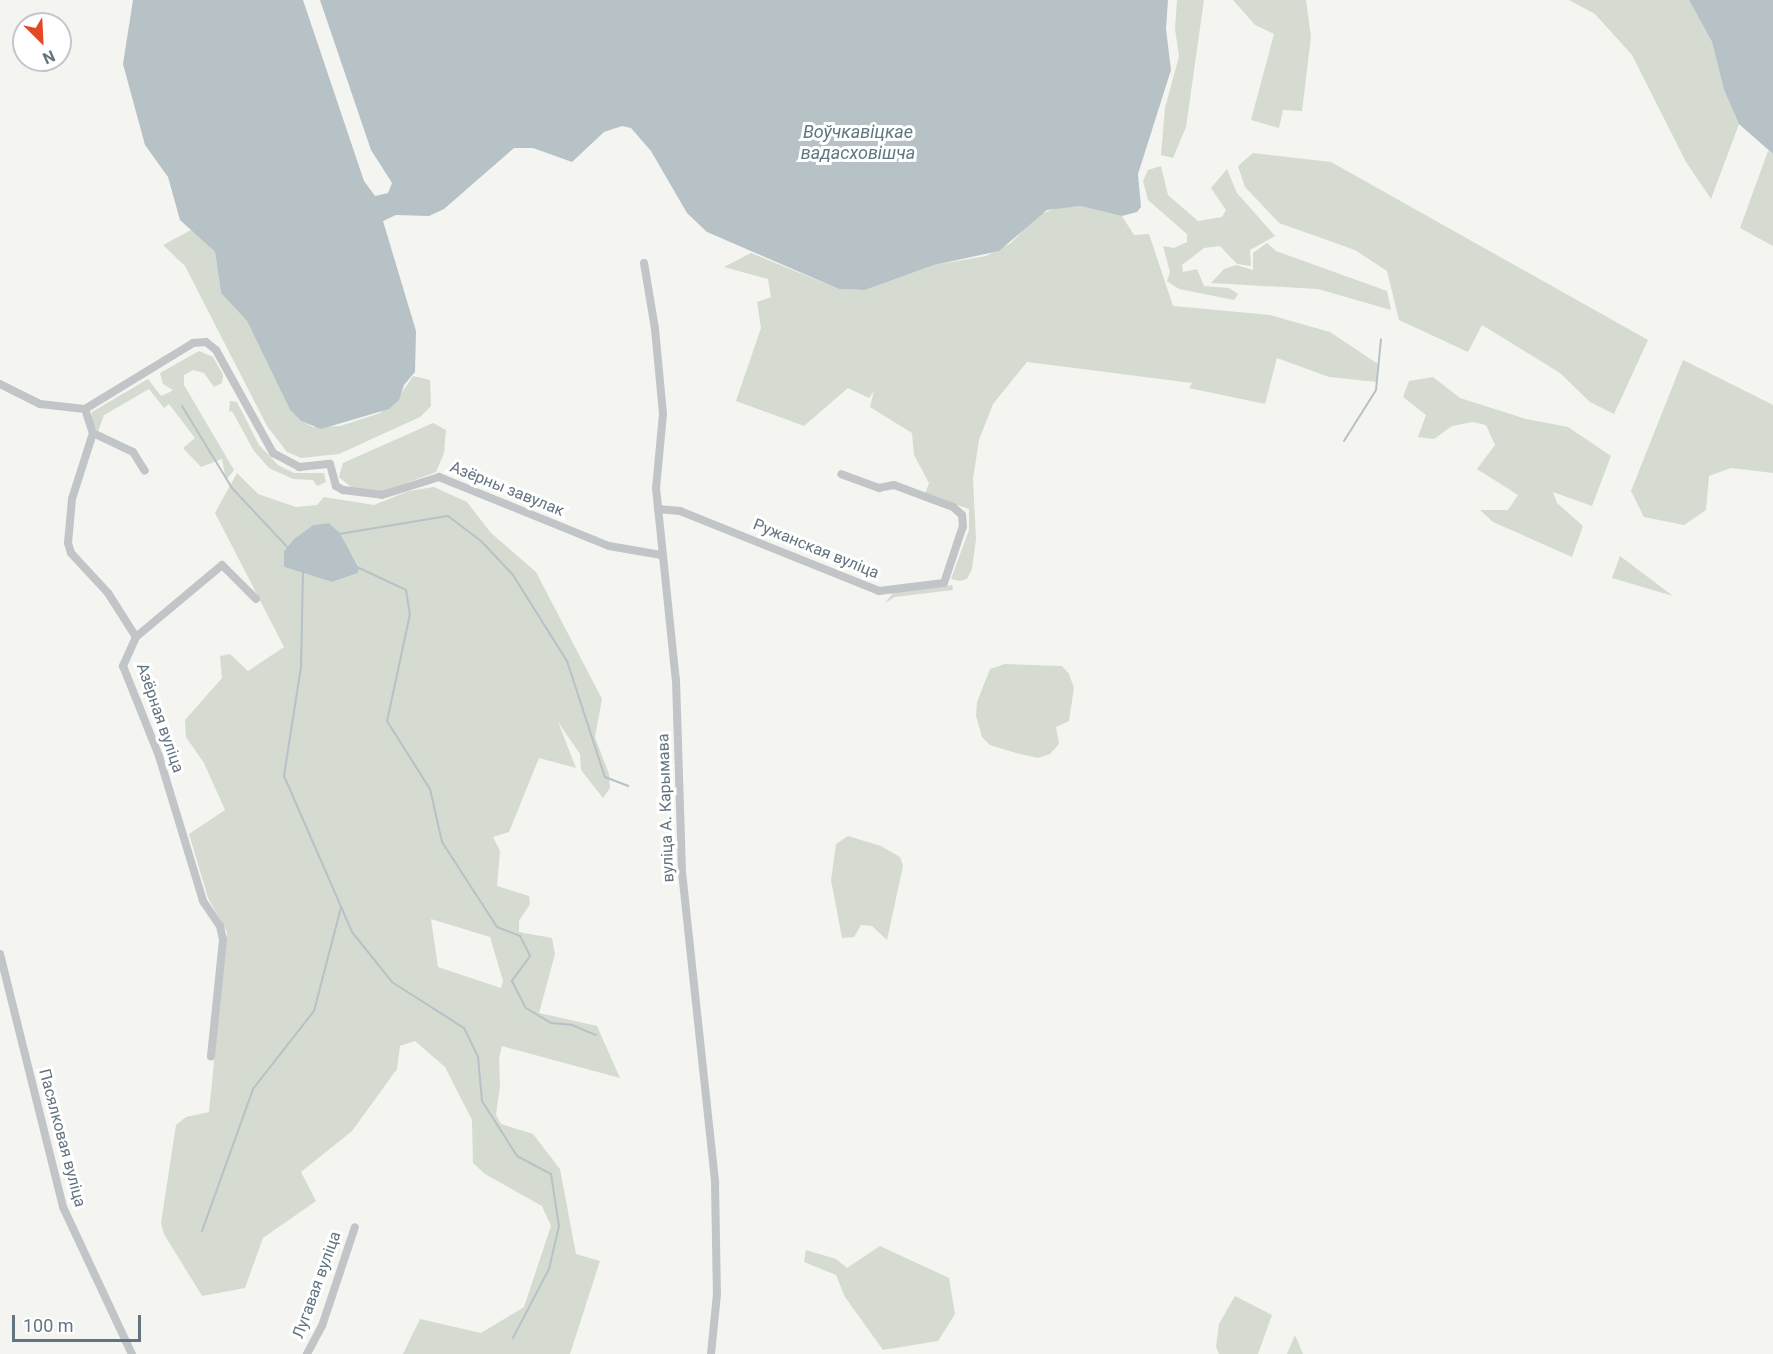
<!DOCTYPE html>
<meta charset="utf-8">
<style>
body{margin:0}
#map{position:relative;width:1773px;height:1354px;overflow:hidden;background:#f4f4f0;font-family:Roboto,sans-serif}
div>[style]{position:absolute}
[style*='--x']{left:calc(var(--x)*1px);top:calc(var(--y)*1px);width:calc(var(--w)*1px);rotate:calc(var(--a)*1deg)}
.green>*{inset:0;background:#d5dbd1}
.water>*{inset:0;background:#b6c2c6}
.stream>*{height:2px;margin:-1px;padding:0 1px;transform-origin:1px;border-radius:1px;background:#b6c2c6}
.minor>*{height:8px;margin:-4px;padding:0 4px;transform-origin:4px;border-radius:4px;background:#c1c5c8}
span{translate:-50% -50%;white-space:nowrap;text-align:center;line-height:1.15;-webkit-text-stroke:6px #fff;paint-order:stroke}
.street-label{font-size:16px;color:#637481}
.water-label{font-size:18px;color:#5f777f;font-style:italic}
.north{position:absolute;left:12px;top:12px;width:60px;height:60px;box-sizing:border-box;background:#fff;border:2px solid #c1c7cd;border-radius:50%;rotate:156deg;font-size:16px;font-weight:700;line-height:24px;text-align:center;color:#637481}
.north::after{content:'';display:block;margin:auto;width:21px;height:27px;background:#e14823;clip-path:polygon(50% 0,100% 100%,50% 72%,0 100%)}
.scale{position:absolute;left:12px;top:1315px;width:129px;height:27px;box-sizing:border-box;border:3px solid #637481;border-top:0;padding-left:8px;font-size:18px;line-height:21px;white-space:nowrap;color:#637481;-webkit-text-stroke:4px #fff;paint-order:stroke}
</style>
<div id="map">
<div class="green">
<div style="clip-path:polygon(1177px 0,1204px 0,1186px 127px,1173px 158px,1161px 155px,1165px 108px,1179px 56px,1175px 29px)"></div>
<div style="clip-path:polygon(1233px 0,1306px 0,1311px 37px,1302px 111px,1283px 110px,1279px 128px,1251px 120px,1274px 34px,1255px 25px)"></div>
<div style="clip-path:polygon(1569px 0,1689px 0,1712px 42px,1724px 90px,1739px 124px,1711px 199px,1686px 162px,1632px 55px,1595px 14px)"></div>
<div style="clip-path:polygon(1768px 151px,1773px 154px,1773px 246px,1740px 228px)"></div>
<div style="clip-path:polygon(1253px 153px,1331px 162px,1648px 340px,1614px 414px,1590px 402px,1560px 373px,1482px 325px,1468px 352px,1399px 320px,1387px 271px,1355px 250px,1279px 223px,1245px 187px,1238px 166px)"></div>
<div style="clip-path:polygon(1161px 166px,1168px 195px,1198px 221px,1222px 217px,1226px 210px,1211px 188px,1227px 169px,1237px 193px,1275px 236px,1250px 250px,1251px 266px,1237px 264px,1220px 246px,1204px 248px,1182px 265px,1183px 272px,1197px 269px,1204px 286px,1229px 288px,1238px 294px,1234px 300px,1179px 289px,1167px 281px,1170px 272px,1163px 246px,1174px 248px,1187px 242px,1187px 234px,1148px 200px,1143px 181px,1148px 170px)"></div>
<div style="clip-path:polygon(1080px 206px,1122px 216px,1134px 235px,1149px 234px,1173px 306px,1270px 315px,1330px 332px,1378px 364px,1377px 382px,1329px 377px,1277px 358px,1265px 404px,1189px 388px,1192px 383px,1027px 362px,993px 404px,979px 440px,973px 479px,976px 539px,972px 569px,967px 579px,960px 581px,951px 579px,969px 530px,969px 509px,925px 494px,929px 483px,914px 455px,912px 433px,870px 407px,874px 391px,869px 398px,848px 388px,804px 426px,736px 401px,761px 328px,757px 302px,771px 297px,768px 279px,724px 267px,751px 253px,839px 289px,865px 290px,934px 265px,986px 256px,1011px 243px,1038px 215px,1057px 208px)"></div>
<div style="clip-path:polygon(191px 230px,215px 252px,221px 293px,247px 321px,290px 410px,301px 421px,313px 427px,340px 426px,380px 413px,401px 394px,413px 376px,430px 380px,431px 406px,420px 417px,339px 454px,301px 458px,287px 452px,267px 426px,185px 266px,163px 245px)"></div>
<div style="clip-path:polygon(1267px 243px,1276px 251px,1387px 291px,1391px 310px,1318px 289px,1211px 283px,1224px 269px,1236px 265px,1253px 270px,1253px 253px)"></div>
<div style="clip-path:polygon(199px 351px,213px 357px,223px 375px,222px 383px,214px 387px,204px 373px,193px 370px,184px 375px,184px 385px,234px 470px,226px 480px,222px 459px,201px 467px,183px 448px,195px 438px,169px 404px,164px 408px,149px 389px,104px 415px,98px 432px,90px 420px,92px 412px,148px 379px,161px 396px,170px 392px,173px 390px,163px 384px,160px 373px)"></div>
<div style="clip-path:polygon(1683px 360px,1773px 405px,1773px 473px,1731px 468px,1709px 476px,1706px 510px,1684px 525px,1644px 517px,1631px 491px)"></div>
<div style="clip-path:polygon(1433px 377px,1460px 398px,1526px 419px,1568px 427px,1611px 456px,1592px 506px,1553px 492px,1557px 503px,1583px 526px,1572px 557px,1493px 522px,1480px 510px,1508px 510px,1518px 495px,1477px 469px,1495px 445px,1486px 425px,1473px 422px,1452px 426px,1434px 439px,1418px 437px,1426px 415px,1403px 397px,1409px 381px)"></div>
<div style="clip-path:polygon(230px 401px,237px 402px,259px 445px,278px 465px,294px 473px,324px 473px,326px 482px,317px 486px,313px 480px,293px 479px,269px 468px,254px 451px,232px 411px,229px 412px)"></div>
<div style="clip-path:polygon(433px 423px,446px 430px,444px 453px,436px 472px,385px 491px,369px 492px,352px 488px,339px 477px,343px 463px)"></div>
<div style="clip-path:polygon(evenodd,237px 473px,258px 494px,296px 507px,317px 505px,324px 497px,374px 505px,409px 491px,434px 487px,467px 502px,491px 533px,536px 572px,602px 699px,595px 737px,609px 774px,610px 788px,603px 798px,581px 770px,580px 754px,558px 722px,576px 768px,539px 758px,509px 832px,493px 837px,500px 851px,497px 886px,529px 896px,530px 904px,519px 921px,519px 932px,552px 938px,555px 954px,539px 1013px,597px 1026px,620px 1078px,502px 1046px,499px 1058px,500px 1086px,496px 1115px,501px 1124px,533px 1134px,560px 1169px,576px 1254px,600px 1261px,570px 1354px,403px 1354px,420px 1319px,481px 1333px,524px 1307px,551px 1226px,542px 1206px,485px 1174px,473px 1163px,472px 1120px,445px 1067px,415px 1041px,400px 1046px,397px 1069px,352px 1131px,301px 1172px,316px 1201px,263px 1238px,245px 1288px,202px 1296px,164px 1234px,161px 1223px,176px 1125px,186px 1117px,209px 1112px,227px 932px,208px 898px,189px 834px,225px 810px,204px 763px,186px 737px,185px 720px,222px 678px,220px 656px,230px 654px,248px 671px,284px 647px,215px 513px,237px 473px,329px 523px,340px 533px,359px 567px,358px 573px,332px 582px,284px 567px,284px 551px,294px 539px,313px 525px,329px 523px,237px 473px,431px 919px,490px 937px,503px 981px,501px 988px,438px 967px,431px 919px)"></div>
<div style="clip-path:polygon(1620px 556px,1673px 596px,1612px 578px)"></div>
<div style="clip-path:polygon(952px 585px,953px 590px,895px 597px,885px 603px,893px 593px)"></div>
<div style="clip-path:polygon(1005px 664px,1062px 666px,1069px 674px,1074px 688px,1069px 721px,1056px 727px,1059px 744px,1050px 754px,1038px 758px,1016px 753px,990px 745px,982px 737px,976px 716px,977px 702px,990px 669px)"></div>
<div style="clip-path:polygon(848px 836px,881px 846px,900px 857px,903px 866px,887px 940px,872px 926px,861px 925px,854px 937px,842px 938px,831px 880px,836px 844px)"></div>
<div style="clip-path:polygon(880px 1246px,949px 1278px,955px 1314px,938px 1341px,883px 1350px,845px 1297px,836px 1275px,804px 1262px,806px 1250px,836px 1259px,847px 1268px)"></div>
<div style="clip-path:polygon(1235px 1296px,1272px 1315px,1258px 1354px,1219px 1354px,1216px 1347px,1219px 1324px)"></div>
<div style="clip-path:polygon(1295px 1335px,1303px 1354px,1287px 1354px)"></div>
</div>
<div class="water">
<div style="clip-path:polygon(133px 0,303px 0,364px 181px,375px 196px,388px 193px,392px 183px,371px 150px,320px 0,1168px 0,1166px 29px,1171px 70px,1138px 174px,1141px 207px,1137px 212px,1122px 216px,1080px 206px,1047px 210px,999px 251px,934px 265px,865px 290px,839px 289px,707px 232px,687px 213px,651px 151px,631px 128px,622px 126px,604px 132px,572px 162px,533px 148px,514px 148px,444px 209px,429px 216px,396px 215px,383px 221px,416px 331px,415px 372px,404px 385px,399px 400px,389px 409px,321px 429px,301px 421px,290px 410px,247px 321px,221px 293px,215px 252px,180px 220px,168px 177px,145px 145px,123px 64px)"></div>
<div style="clip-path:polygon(1689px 0,1773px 0,1773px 154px,1739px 124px,1724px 90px,1712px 42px)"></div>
<div style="clip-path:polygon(329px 523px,340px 533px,359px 568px,358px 573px,332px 582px,284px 567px,284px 551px,294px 539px,313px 525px)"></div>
</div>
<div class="stream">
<div style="--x:182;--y:406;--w:96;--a:58.6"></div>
<div style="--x:232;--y:488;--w:83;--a:46.9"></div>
<div style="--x:1344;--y:441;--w:60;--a:-57.9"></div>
<div style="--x:1376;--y:390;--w:51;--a:-84.4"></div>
<div style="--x:339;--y:534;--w:110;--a:-9.4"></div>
<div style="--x:448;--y:516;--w:41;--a:37.1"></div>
<div style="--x:481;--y:541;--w:47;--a:46.7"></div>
<div style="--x:513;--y:575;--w:102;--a:57.9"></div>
<div style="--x:567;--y:661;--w:122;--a:71.9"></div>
<div style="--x:605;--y:777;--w:25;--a:21"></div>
<div style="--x:357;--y:567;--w:54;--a:25.1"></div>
<div style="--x:406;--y:590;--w:24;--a:81"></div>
<div style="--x:410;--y:614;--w:109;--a:102.1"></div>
<div style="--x:387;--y:721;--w:80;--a:57.7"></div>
<div style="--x:430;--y:789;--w:54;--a:77.2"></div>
<div style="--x:442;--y:842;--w:101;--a:57.1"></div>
<div style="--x:497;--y:927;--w:25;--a:21"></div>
<div style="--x:520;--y:936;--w:22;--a:63"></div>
<div style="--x:530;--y:956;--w:31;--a:126"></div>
<div style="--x:512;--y:981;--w:30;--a:63"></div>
<div style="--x:526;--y:1008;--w:29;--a:31"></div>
<div style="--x:551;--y:1023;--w:21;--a:5"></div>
<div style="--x:572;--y:1025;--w:26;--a:23"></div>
<div style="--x:303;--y:572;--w:95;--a:91.2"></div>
<div style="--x:301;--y:667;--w:110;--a:98.9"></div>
<div style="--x:284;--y:776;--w:170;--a:66.4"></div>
<div style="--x:352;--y:932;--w:64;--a:51.3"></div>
<div style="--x:392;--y:982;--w:85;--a:32.6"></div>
<div style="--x:464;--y:1028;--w:32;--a:64"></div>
<div style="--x:478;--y:1057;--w:44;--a:84.8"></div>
<div style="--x:482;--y:1101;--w:65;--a:57.5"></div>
<div style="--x:517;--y:1156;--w:38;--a:28"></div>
<div style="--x:551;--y:1174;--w:53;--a:81.3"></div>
<div style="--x:559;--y:1226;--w:44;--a:103.1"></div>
<div style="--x:549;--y:1269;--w:78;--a:117.6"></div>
<div style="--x:202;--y:1231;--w:151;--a:-70.2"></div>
<div style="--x:253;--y:1089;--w:99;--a:-52"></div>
<div style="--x:314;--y:1011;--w:107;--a:-75.4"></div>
</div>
<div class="minor">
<div style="--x:644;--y:263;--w:67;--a:80.5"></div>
<div style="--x:655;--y:329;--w:85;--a:84.6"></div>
<div style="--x:663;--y:414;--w:74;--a:95.4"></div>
<div style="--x:656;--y:488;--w:193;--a:84.1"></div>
<div style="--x:676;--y:680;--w:192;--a:88.2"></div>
<div style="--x:682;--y:872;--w:313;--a:83.9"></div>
<div style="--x:715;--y:1183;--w:111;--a:89"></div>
<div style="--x:717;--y:1294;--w:60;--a:95.7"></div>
<div style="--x:0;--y:384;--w:45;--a:26.6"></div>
<div style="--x:40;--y:404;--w:45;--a:6.3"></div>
<div style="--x:85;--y:409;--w:127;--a:-31.4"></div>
<div style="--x:193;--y:343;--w:13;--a:-4"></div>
<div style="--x:206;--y:342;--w:13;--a:39"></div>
<div style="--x:216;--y:350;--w:118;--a:61"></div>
<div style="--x:273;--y:453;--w:30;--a:28"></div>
<div style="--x:299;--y:467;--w:31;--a:-6"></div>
<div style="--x:330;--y:464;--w:23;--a:75"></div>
<div style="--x:336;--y:486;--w:8;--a:30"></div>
<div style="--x:343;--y:490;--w:39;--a:7"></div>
<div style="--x:382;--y:495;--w:60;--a:-17.5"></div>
<div style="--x:439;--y:477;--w:183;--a:22.1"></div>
<div style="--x:609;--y:546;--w:53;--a:9.8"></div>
<div style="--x:85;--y:409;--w:25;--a:72"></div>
<div style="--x:93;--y:433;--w:69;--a:107.7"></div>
<div style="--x:72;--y:499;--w:44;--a:95.2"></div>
<div style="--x:68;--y:543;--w:10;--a:73"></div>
<div style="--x:71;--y:553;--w:54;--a:47.2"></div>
<div style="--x:108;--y:593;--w:52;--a:57.5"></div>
<div style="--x:136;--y:637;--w:32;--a:114"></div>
<div style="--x:123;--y:666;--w:97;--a:68.2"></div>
<div style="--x:159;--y:756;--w:152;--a:73.1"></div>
<div style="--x:203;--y:901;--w:30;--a:56"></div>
<div style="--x:220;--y:926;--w:14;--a:78"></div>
<div style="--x:223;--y:940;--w:117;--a:95.9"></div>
<div style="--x:93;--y:433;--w:44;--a:25.4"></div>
<div style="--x:133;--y:452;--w:22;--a:58"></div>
<div style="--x:658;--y:509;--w:22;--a:5"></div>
<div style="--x:680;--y:511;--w:214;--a:21.9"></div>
<div style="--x:879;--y:591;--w:65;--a:-7"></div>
<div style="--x:944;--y:583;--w:60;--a:-71.6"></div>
<div style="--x:963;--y:526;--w:11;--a:-95"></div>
<div style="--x:962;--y:515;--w:12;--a:-138"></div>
<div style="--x:953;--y:507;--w:63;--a:-159.6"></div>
<div style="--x:894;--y:485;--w:15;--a:169"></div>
<div style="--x:879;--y:488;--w:40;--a:-159.8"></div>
<div style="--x:136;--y:637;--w:112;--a:-39.9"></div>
<div style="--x:222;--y:565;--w:48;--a:45"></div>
<div style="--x:0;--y:954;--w:261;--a:76"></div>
<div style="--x:63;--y:1207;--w:162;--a:64.9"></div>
<div style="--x:307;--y:1354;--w:32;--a:-62"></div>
<div style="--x:322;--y:1326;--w:104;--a:-71.6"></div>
</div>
<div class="street-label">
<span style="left:507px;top:489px;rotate:22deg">Азёрны завулак</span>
<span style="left:816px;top:549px;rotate:22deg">Ружанская вуліца</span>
<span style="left:160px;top:718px;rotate:71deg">Азёрная вуліца</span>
<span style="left:666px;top:808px;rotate:-92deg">вуліца А. Карымава</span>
<span style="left:62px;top:1138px;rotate:75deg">Пасялковая вуліца</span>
<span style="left:317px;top:1285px;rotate:-70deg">Лугавая вуліца</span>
</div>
<div class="water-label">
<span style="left:858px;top:143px">Воўчкавіцкае<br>вадасховішча</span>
</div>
<div class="north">N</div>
<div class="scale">100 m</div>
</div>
